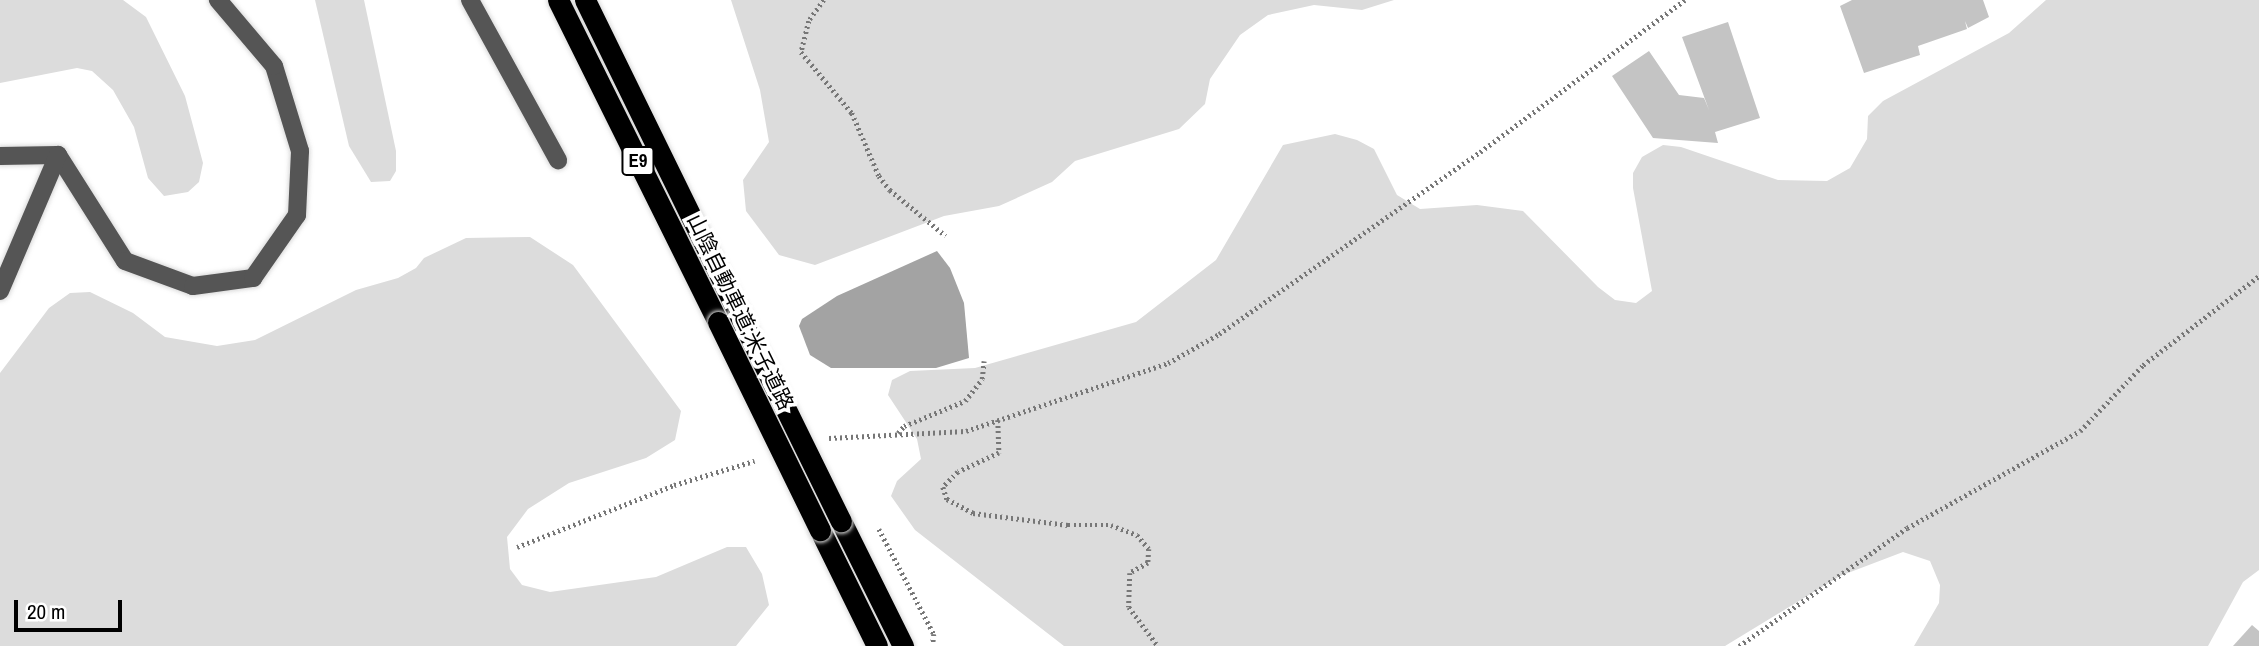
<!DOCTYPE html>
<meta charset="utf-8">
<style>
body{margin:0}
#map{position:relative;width:2259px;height:646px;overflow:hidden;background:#fff;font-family:"Archivo Narrow","Noto Sans JP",sans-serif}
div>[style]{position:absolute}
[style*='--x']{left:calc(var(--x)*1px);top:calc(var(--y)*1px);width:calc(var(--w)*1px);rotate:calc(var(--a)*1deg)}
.green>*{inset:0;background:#dcdcdc}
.water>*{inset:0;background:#a3a3a3}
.building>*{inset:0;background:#c4c4c4}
.path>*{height:4.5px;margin-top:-2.25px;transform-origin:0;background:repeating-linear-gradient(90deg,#777 0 2px,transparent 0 5.5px)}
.roads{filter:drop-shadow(0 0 2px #dbdbdb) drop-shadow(0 0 2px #dbdbdb)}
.minor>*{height:18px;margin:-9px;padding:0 9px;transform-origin:9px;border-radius:9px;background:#555}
.highway>*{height:21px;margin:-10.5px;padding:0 10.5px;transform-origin:10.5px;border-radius:10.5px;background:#000}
.bridges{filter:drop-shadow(0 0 2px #dbdbdb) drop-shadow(0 0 2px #dbdbdb)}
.highway-bridge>*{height:21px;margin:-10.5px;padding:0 10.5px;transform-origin:10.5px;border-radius:10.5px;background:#000}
span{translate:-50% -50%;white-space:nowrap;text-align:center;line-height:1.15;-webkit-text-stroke:7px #fff;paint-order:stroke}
.shield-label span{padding:2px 5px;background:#fff;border:2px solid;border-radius:5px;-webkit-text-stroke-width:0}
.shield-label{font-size:19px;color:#000;font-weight:700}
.street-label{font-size:21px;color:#000}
.scale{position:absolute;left:14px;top:600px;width:108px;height:32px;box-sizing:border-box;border:4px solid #000;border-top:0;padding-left:9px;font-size:21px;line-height:24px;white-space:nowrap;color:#000;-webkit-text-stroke:5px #fff;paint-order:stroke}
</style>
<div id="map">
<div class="green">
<div style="clip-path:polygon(0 0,123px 0,146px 17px,185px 96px,203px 163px,199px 182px,188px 192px,164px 196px,148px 178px,134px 127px,113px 90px,92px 71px,77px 68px,0 83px)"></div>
<div style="clip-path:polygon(315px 0,364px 0,396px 151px,396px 171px,390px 181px,371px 182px,349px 146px)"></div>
<div style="clip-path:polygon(731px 0,1394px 0,1362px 10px,1314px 5px,1268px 15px,1240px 35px,1210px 79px,1205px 104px,1179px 129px,1075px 161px,1052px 182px,999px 206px,944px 216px,815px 265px,779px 255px,746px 211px,743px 180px,769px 142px,760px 90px)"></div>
<div style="clip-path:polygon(2046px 0,2259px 0,2259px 570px,2243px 582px,2208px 646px,1914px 646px,1939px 603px,1940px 585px,1930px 561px,1903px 552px,1840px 576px,1725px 646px,1064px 646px,915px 530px,891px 496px,897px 481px,921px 459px,917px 439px,888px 395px,892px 380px,910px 371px,975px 368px,1136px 322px,1216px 260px,1283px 145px,1335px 134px,1357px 140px,1374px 149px,1397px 195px,1420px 209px,1477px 205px,1523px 211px,1598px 287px,1615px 300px,1636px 303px,1652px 291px,1633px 188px,1633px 173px,1642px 157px,1663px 145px,1681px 147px,1778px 180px,1827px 181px,1850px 168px,1867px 139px,1868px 116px,1883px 101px,2009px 33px)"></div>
<div style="clip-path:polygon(530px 237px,573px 265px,681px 411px,675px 440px,646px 458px,569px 483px,528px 509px,507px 537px,510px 569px,522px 585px,550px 592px,656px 577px,727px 547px,746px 547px,762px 574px,769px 605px,736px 646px,0 646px,0 373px,49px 308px,70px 293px,90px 292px,133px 313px,165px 337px,217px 346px,255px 340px,356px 290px,398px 278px,416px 268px,424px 258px,466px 238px)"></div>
</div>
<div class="water">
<div style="clip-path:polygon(937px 251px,950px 268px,964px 303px,969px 358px,936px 368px,831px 368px,810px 355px,799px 326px,802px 319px,837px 296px)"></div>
</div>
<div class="building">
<div style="clip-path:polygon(1852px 0,1983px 0,1989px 17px,1968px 28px,1965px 21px,1967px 29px,1918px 46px,1920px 55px,1864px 73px,1840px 6px)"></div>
<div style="clip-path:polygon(1728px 22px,1760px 118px,1715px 132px,1718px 143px,1653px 138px,1612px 76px,1649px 51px,1679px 95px,1704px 98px,1709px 110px,1682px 37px)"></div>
<div style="clip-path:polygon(2252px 625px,2259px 631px,2259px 646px,2233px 646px)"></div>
</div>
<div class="path">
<div style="--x:824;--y:0;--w:26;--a:126"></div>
<div style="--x:809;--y:21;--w:32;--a:104"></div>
<div style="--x:801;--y:52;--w:80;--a:50.1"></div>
<div style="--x:852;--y:113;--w:69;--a:66.8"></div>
<div style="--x:879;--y:176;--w:18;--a:52"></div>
<div style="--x:890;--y:190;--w:72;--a:39.4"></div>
<div style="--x:998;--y:420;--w:33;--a:88"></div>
<div style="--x:999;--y:453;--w:45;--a:155.1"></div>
<div style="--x:958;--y:472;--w:21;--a:135"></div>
<div style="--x:943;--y:487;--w:13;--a:72"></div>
<div style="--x:947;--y:499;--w:30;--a:28"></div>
<div style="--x:973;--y:513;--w:96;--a:7.2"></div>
<div style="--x:1068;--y:525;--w:43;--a:0"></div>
<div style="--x:1111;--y:525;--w:28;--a:21"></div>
<div style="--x:1137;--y:535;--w:18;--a:49"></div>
<div style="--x:1149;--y:549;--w:14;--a:94"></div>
<div style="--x:1148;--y:563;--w:21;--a:151"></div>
<div style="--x:1130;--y:573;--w:34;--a:92"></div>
<div style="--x:1129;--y:607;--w:49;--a:53.4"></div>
<div style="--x:898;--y:433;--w:9;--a:-49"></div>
<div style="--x:904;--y:426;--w:66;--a:-22.3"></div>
<div style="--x:965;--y:401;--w:28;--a:-52"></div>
<div style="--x:982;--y:379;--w:18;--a:-84"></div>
<div style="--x:829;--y:438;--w:137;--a:-2.9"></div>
<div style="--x:966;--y:431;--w:213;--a:-18.6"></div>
<div style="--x:1168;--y:363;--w:59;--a:-29.6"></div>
<div style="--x:1219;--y:334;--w:318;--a:-34.9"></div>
<div style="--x:1480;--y:152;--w:255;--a:-36.6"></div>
<div style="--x:879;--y:529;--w:119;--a:62.4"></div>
<div style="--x:934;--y:634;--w:9;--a:96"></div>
<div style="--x:517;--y:547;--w:169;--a:-21.5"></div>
<div style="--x:674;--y:485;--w:84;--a:-16.7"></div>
<div style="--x:1739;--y:646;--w:205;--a:-35.1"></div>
<div style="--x:1907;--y:528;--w:198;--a:-29.3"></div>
<div style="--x:2080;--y:431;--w:91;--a:-46.3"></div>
<div style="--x:2143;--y:365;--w:146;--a:-37.5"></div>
</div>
<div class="roads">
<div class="minor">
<div style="--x:470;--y:0;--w:183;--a:61.2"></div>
<div style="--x:58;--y:155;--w:125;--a:57.7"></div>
<div style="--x:125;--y:261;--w:72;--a:20.2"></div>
<div style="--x:193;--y:286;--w:61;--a:-7.6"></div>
<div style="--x:253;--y:278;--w:77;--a:-55.1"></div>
<div style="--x:297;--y:215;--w:64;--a:-87.3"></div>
<div style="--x:300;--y:151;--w:89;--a:-107"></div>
<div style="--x:274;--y:66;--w:87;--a:-130.3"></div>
<div style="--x:0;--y:156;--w:58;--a:-1"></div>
<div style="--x:0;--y:291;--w:148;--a:-66.9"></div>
</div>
<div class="highway">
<div style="--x:558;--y:0;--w:360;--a:63.6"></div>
<div style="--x:585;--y:0;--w:350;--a:63.9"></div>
<div style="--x:841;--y:521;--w:140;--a:63.6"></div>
<div style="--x:820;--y:530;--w:129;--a:63.8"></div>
</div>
</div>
<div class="bridges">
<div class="highway-bridge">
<div style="--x:739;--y:314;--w:231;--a:63.8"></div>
<div style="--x:718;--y:322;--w:232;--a:63.9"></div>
</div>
</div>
<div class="shield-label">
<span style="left:638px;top:161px">E9</span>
</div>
<div class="street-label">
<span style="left:740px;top:312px;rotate:64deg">山陰自動車道;米子道路</span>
</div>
<div class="scale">20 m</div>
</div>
